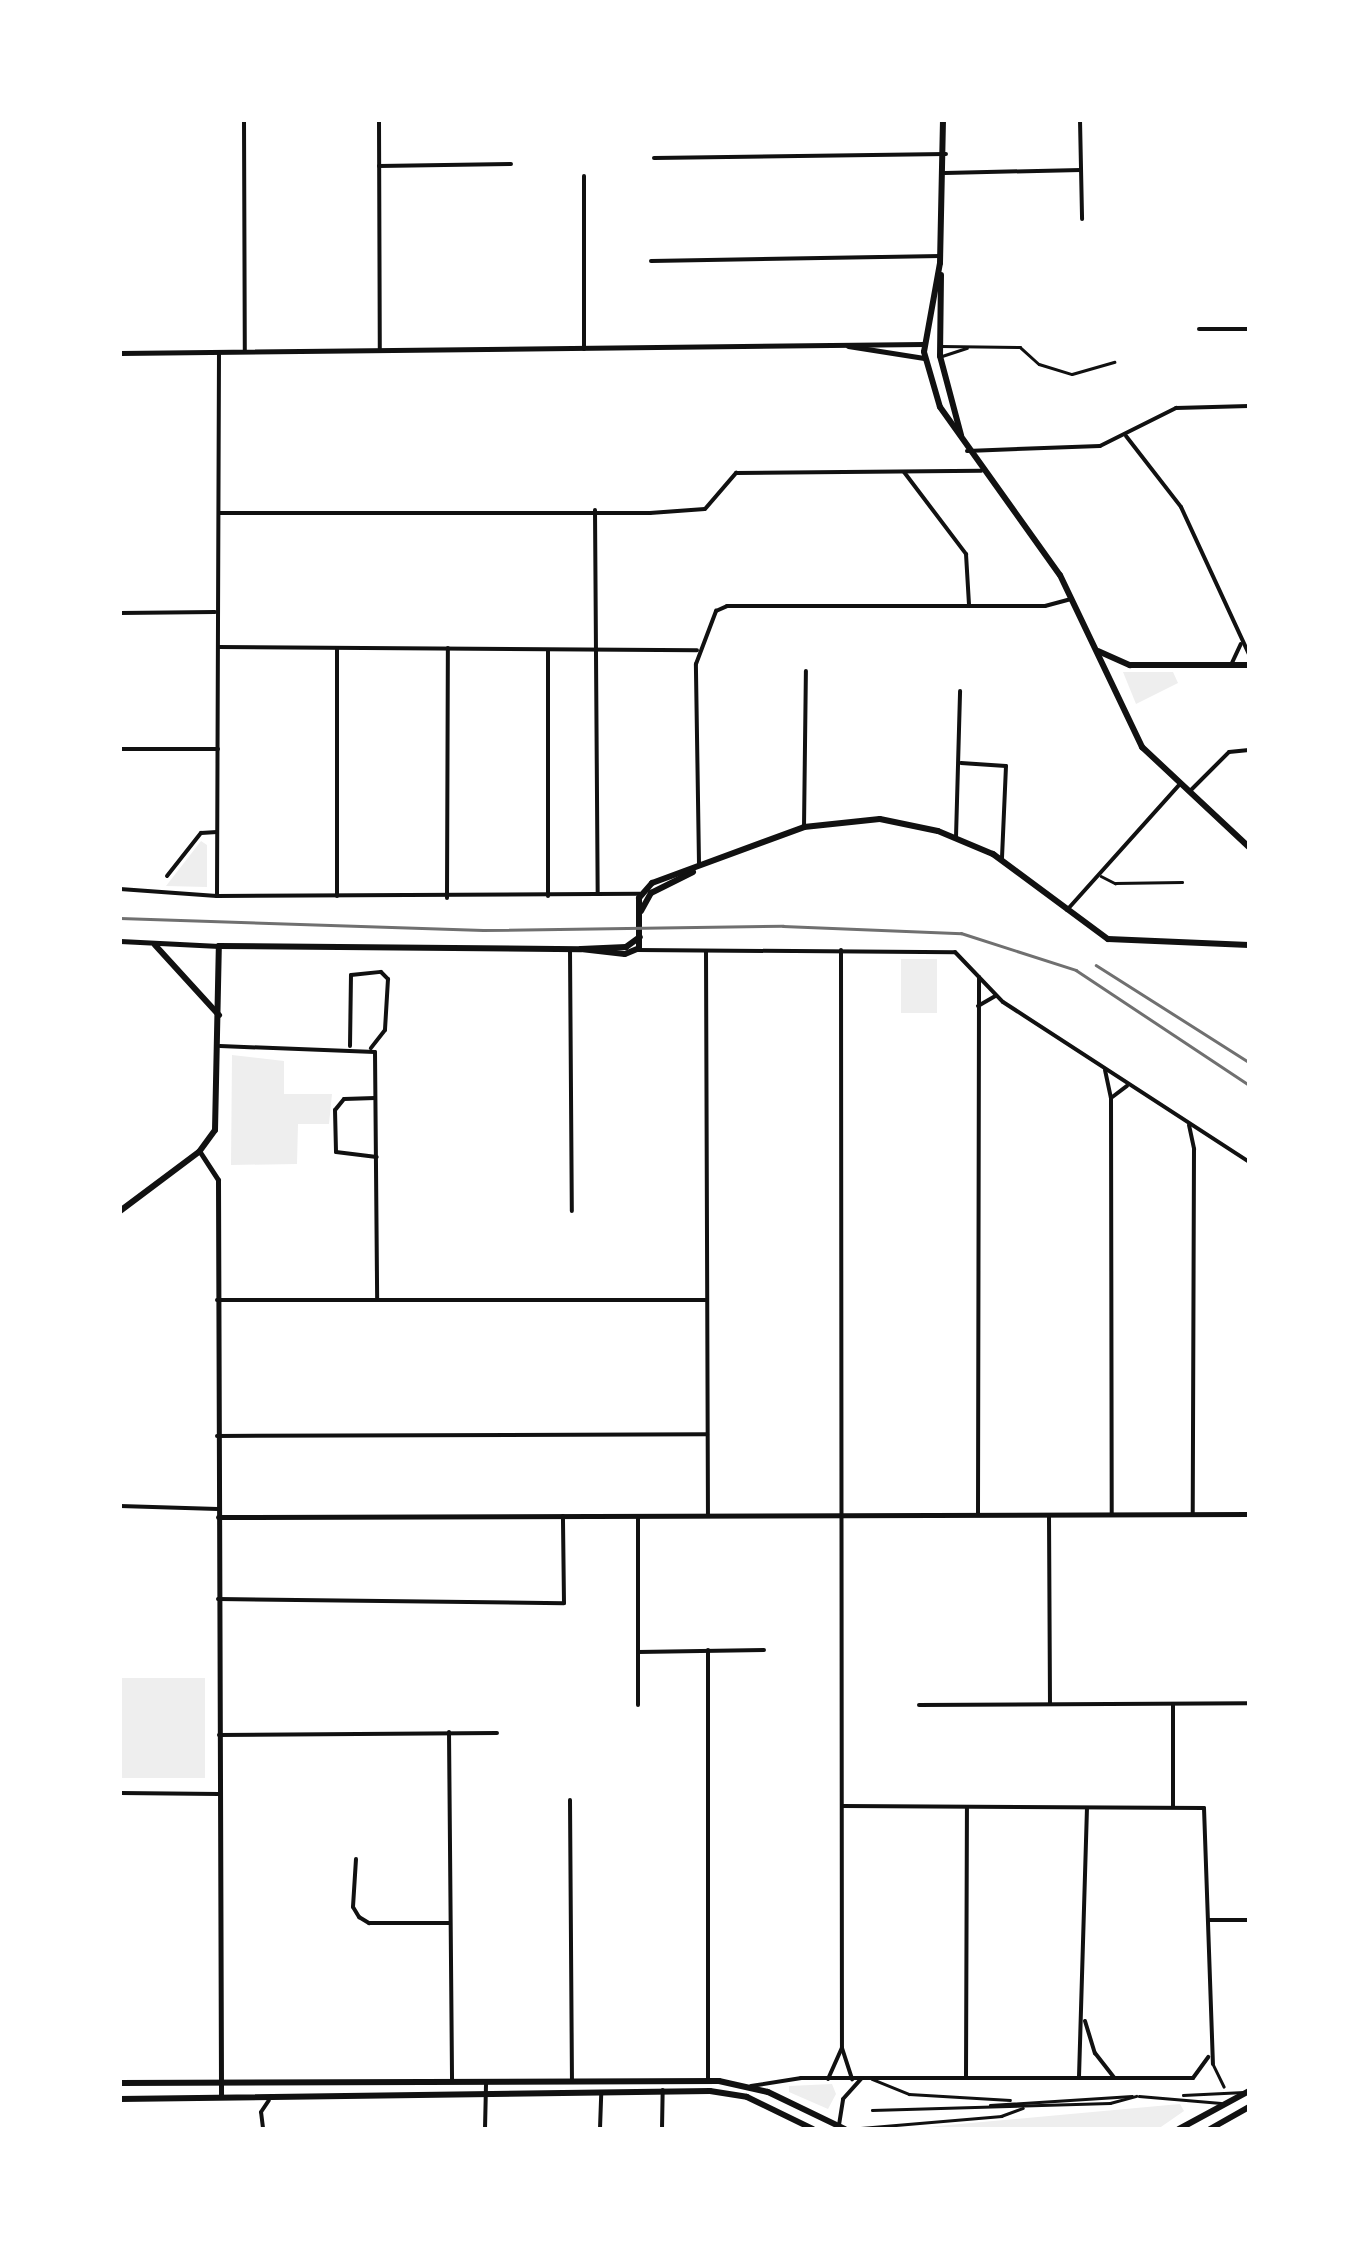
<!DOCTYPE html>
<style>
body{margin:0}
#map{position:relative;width:1369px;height:2249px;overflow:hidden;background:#fff;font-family:Inter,sans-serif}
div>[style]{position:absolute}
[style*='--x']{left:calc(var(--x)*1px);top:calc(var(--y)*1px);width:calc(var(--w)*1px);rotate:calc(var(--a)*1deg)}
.green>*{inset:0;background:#eee;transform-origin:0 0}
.service>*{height:2.5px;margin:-1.25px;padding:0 1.25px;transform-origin:1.25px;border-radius:1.25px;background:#111}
.minor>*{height:4px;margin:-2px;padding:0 2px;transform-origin:2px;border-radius:2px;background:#111}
.tertiary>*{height:5px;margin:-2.5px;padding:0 2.5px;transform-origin:2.5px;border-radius:2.5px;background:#111}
.secondary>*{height:6px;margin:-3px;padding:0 3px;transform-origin:3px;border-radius:3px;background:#111}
.trunk>*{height:6px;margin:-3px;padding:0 3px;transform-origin:3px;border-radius:3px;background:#111}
.rail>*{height:2.5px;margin:-1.25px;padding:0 1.25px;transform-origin:1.25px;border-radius:1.25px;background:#707070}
span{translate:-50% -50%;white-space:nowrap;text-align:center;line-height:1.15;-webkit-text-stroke:9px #fff;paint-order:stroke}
.frame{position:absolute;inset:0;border:122px solid #fff;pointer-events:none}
</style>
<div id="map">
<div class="green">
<div style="clip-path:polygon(1123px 672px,1173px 672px,1178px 683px,1136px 704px)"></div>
<div style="clip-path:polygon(201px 841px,207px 845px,207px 887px,166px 886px)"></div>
<div style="left:901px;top:959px;width:36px;height:54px"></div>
<div style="clip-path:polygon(232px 1055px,284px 1061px,284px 1094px,332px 1094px,329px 1124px,298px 1124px,297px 1164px,231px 1165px)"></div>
<div style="left:120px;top:1678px;width:85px;height:100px"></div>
<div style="clip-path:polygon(832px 2084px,836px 2094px,828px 2109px,789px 2092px,789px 2086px)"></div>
<div style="clip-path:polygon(1180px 2104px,1184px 2111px,1158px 2129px,905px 2129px)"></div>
</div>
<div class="service">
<div style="--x:941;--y:346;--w:79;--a:0.7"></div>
<div style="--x:1020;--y:347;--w:25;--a:42"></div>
<div style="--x:1039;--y:364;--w:34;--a:17"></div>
<div style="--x:1072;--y:374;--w:44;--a:-15.9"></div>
<div style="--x:942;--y:356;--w:26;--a:-18"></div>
<div style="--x:1101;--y:876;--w:16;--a:27"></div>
<div style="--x:1115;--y:883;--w:67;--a:-0.9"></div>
<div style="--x:1213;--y:2064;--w:25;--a:64"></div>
<div style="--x:872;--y:2079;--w:40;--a:22"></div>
<div style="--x:909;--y:2094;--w:101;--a:3.4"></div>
<div style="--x:1183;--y:2095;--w:61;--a:-2.8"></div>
<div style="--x:1139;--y:2096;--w:82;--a:4.9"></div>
<div style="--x:990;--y:2105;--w:142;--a:-3.6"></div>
<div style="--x:872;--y:2110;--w:238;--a:-1.7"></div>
<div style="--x:1110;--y:2103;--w:27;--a:-15"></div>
<div style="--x:849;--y:2129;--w:153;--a:-4.9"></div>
<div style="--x:1001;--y:2116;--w:23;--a:-20"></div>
</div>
<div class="minor">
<div style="--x:244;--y:120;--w:230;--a:89.8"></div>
<div style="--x:379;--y:120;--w:231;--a:89.8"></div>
<div style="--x:1080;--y:120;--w:99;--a:88.8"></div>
<div style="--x:654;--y:158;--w:292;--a:-0.8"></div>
<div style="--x:379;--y:166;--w:132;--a:-0.9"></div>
<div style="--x:945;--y:173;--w:136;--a:-1.3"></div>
<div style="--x:651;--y:261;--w:290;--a:-1"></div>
<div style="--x:1199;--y:329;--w:50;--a:0"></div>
<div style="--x:584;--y:349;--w:173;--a:-90"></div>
<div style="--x:1126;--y:436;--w:90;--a:52.2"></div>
<div style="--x:1181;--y:507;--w:162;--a:65.2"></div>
<div style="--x:967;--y:451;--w:133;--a:-2.2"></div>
<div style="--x:1100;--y:446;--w:85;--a:-26.6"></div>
<div style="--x:1176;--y:408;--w:73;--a:-1.6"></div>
<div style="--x:904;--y:472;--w:103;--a:52.9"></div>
<div style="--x:966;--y:554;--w:51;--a:86.6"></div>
<div style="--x:595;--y:510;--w:384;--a:89.6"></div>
<div style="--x:219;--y:513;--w:431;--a:0"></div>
<div style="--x:650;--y:513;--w:55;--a:-4.2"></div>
<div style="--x:705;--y:509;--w:48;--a:-49.3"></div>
<div style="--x:736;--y:473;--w:245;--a:-0.5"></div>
<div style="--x:120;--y:613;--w:95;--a:-0.6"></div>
<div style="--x:218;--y:647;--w:479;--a:0.4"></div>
<div style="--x:337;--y:648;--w:248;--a:90"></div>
<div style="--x:1231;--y:665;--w:23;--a:-65"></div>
<div style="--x:120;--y:749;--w:98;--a:0"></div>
<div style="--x:961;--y:763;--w:45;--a:3.8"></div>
<div style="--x:1006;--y:766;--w:93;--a:92.5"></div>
<div style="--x:1190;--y:791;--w:55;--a:-45"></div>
<div style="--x:1229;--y:752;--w:20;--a:-6"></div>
<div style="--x:804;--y:827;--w:156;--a:-89.3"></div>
<div style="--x:956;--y:837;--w:146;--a:-88.4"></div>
<div style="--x:699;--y:863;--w:199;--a:-90.9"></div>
<div style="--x:696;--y:664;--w:57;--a:-69.3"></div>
<div style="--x:716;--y:611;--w:12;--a:-24"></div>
<div style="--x:727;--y:606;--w:318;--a:0"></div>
<div style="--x:1045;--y:606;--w:28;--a:-15"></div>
<div style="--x:167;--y:876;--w:55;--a:-51.7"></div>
<div style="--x:201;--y:833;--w:16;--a:-4"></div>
<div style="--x:120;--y:889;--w:97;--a:4.1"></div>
<div style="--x:217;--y:896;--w:423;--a:-0.3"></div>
<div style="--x:217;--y:896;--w:543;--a:-89.79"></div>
<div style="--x:548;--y:896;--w:245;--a:-90"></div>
<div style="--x:447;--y:898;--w:250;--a:-89.8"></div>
<div style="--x:1067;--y:910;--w:168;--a:-48.1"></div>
<div style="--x:570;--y:950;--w:261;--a:89.6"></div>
<div style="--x:637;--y:950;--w:318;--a:0.4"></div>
<div style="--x:955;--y:952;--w:69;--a:46.2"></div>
<div style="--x:1003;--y:1002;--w:293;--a:33"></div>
<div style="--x:841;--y:950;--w:1098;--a:89.95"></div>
<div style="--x:842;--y:2048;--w:33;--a:72"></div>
<div style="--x:706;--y:951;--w:564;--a:89.8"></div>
<div style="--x:978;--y:1006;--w:20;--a:-30"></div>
<div style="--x:220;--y:1046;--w:155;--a:2.2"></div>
<div style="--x:375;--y:1052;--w:248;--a:89.5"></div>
<div style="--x:350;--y:1046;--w:71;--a:-89.2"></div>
<div style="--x:351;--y:975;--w:30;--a:-6"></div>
<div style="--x:381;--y:972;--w:10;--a:45"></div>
<div style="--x:388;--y:979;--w:51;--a:93.4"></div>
<div style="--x:385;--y:1030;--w:23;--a:128"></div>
<div style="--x:1105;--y:1070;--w:29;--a:78"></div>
<div style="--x:1111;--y:1098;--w:416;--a:89.9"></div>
<div style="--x:375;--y:1098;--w:31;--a:178"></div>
<div style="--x:344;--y:1099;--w:14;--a:129"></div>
<div style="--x:335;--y:1110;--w:42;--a:88.6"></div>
<div style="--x:336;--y:1152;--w:41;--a:7"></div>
<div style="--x:1111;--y:1098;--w:20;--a:-37"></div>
<div style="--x:1189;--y:1125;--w:25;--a:78"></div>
<div style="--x:1194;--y:1149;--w:365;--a:90.2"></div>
<div style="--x:217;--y:1300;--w:489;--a:0"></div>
<div style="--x:217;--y:1436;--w:490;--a:-0.2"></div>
<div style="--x:120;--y:1506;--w:98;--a:1.8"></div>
<div style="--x:978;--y:1515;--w:538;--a:-89.89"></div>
<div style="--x:1049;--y:1515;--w:189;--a:89.7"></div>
<div style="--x:638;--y:1516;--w:189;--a:90"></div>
<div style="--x:218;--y:1599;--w:346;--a:0.7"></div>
<div style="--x:564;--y:1603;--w:87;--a:-90.7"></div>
<div style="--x:708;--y:1650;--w:431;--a:90"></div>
<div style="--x:638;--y:1652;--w:126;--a:-0.9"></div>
<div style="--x:919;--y:1705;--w:330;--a:-0.3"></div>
<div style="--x:449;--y:1732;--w:347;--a:89.5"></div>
<div style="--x:219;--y:1735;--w:278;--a:-0.4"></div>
<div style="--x:120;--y:1793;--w:99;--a:0.6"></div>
<div style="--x:570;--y:1800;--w:279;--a:89.6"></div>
<div style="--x:842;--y:1806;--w:362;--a:0.3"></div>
<div style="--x:1204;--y:1808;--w:256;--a:88"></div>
<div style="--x:1173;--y:1806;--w:102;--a:-90"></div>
<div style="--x:356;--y:1859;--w:48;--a:93.6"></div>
<div style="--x:353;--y:1907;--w:12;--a:59"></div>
<div style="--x:359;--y:1917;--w:12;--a:31"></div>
<div style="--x:369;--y:1923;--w:81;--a:0"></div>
<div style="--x:1209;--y:1920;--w:40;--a:0"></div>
<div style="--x:1085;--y:2021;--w:34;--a:73"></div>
<div style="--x:1095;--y:2053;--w:31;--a:52"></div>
<div style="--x:1079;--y:2077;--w:269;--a:-88.3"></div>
<div style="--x:966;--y:2078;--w:270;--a:-89.8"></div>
<div style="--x:828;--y:2079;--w:34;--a:-66"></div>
<div style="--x:751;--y:2086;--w:51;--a:-9.1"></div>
<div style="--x:801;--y:2078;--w:392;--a:0"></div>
<div style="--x:1193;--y:2078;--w:26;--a:-54"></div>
<div style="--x:839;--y:2125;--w:26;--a:-81"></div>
<div style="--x:843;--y:2099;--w:28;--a:-48"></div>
<div style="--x:263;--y:2128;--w:16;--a:-97"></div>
<div style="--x:261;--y:2112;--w:14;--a:-56"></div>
<div style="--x:485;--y:2129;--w:45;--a:-88.7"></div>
<div style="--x:600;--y:2129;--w:35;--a:-88"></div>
<div style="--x:662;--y:2129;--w:39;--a:-89"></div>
</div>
<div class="tertiary">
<div style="--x:848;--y:346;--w:77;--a:9"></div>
<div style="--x:120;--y:353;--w:804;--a:-0.64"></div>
<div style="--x:120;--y:941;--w:99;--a:2.9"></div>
<div style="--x:200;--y:1152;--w:33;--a:57"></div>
<div style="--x:218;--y:1180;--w:917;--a:89.81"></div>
<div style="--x:218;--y:1517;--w:1031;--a:-0.17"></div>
</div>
<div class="secondary">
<div style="--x:641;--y:911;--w:21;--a:-61"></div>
<div style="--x:651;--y:893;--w:47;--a:-26.6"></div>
<div style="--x:155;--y:945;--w:95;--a:47.6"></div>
<div style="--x:581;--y:949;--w:44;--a:6.5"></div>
<div style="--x:625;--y:954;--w:15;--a:-23"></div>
<div style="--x:639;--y:948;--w:50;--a:-90"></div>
<div style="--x:639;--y:898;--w:20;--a:-49"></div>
<div style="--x:652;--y:883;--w:162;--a:-20.2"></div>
<div style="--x:804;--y:827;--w:76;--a:-6"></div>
<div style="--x:880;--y:819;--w:59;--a:11.7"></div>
<div style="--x:938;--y:831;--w:60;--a:22.7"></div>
<div style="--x:993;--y:854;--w:143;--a:36.5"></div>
<div style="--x:1108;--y:939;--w:141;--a:2.4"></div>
<div style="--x:120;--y:1211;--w:99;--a:-36.8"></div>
<div style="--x:199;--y:1152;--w:27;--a:-54"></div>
<div style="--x:215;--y:1130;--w:184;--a:-88.8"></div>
<div style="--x:219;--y:946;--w:362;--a:0.5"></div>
<div style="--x:581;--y:949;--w:45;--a:-2.5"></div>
<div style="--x:626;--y:947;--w:17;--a:-36"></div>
</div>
<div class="trunk">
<div style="--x:940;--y:263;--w:90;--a:100.2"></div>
<div style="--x:924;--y:352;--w:57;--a:73.8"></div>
<div style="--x:940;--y:407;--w:206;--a:54.5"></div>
<div style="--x:1060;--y:575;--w:191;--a:64.5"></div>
<div style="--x:1142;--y:747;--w:146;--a:43.1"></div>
<div style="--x:940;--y:263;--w:143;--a:-88.8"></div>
<div style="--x:941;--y:275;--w:81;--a:90.7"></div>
<div style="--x:940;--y:356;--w:82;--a:75.1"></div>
<div style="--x:1098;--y:651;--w:35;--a:24"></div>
<div style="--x:1130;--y:665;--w:119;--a:0"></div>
<div style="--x:120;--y:2083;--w:599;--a:-0.19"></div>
<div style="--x:719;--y:2081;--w:50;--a:12.7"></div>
<div style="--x:768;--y:2092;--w:85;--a:25.7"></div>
<div style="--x:120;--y:2099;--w:590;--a:-0.78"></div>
<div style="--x:710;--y:2091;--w:37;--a:9"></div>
<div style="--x:747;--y:2097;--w:73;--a:25.9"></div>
<div style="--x:1179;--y:2129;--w:80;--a:-28.5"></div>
<div style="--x:1210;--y:2129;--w:45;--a:-29.4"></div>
</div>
<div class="rail">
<div style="--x:120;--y:918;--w:363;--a:1.9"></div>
<div style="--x:483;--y:930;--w:300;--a:-0.8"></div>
<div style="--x:783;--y:926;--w:178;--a:2.3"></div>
<div style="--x:961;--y:933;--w:121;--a:17.8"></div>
<div style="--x:1076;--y:970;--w:208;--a:33.6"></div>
<div style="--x:1096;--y:965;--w:181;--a:32.4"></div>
</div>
<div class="frame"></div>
</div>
